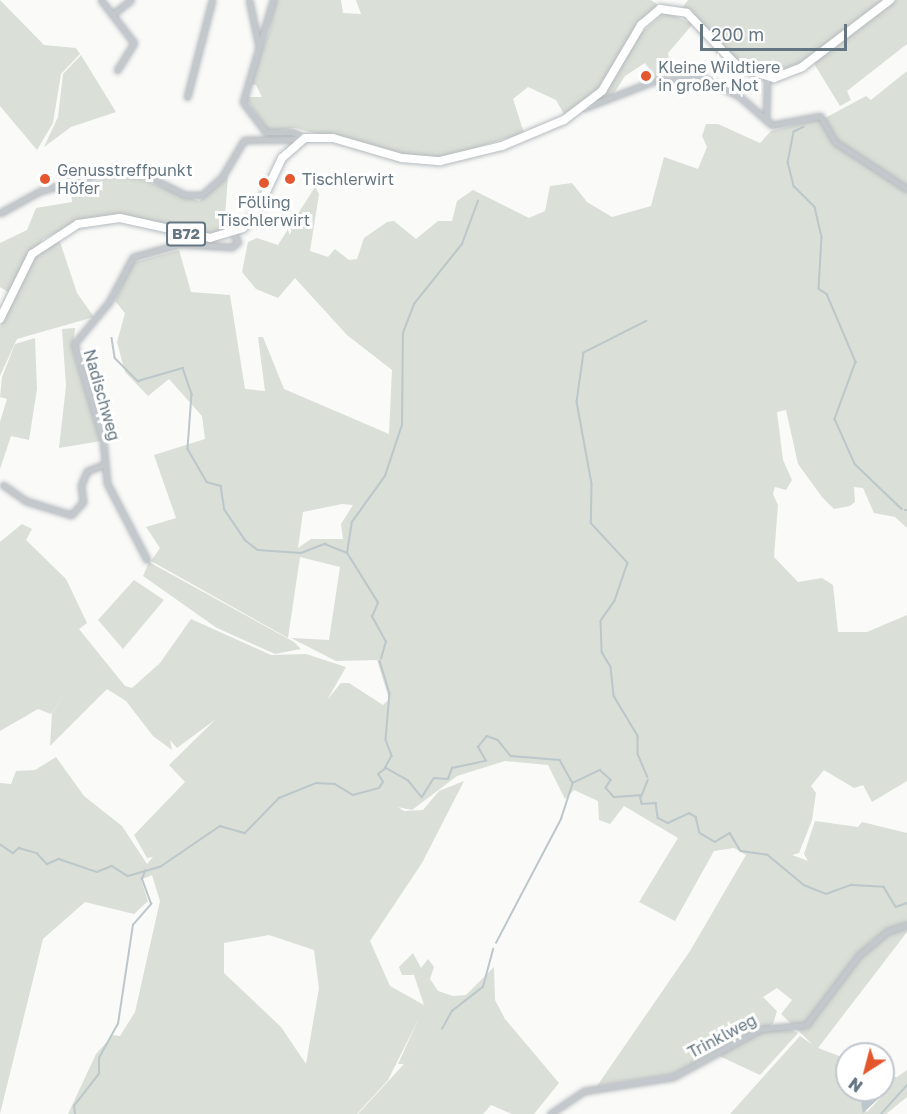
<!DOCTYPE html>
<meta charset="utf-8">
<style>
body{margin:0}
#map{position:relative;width:907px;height:1114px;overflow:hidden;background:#fafaf8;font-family:"Golos Text",sans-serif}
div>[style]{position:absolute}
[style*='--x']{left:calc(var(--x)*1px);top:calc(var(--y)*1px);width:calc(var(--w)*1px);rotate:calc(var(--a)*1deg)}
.green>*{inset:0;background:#dadfd7}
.water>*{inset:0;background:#bbc7cb}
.stream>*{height:1.5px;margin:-0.75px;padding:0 0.75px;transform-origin:0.75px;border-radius:0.75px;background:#bbc7cb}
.roads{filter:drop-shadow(0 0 2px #b5babe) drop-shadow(0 0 2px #b5babe)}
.minor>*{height:5px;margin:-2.5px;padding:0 2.5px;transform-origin:2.5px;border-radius:2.5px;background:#c3c8cc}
.primary>*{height:8px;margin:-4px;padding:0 4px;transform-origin:4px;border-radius:4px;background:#fff}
.dots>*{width:16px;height:16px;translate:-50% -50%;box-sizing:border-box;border:3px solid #fff;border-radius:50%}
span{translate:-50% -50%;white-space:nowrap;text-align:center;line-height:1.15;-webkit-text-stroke:6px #fff;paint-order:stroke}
.shield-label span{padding:2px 4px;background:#fff;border:2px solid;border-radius:4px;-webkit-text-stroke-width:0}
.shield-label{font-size:15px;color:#657683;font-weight:700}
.poi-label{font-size:16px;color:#657683}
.left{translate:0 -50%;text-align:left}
.street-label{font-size:16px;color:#657683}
.north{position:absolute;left:835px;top:1042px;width:60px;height:60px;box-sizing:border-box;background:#fff;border:2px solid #c1c8cd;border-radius:50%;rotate:216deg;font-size:16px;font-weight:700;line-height:24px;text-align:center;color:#657683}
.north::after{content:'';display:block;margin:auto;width:21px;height:27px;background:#e4572e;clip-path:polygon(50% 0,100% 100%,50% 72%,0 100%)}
.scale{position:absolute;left:700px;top:24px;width:147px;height:27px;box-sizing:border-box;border:3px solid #657683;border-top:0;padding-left:8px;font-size:18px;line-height:21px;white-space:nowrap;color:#657683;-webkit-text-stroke:4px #fff;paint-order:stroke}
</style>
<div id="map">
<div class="green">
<div style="clip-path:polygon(0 0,44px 45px,76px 48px,80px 54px,61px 74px,53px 123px,37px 150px,0 106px)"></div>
<div style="clip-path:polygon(275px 0,341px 0,343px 13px,361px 14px,356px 0,651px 0,658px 5px,639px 21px,595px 94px,565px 116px,556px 100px,528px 87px,513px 99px,524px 133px,442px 158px,398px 154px,295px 128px,268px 131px,245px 97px,262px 97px,256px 85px,247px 84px,269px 32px)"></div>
<div style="clip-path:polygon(688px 0,883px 0,795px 67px,770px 76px,733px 57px,683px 7px)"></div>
<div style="clip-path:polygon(895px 0,907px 0,907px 44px,847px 91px,851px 100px,840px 106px,813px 62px)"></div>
<div style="clip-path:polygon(665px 12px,693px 24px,668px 53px,672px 75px,656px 78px,645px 63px,625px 76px,612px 96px,593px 105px,609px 88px,637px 37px)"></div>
<div style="clip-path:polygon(81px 55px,116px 112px,71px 127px,44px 147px,58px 117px,63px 74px)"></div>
<div style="clip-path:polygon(evenodd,907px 71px,907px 528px,895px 517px,874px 513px,863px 488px,854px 487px,855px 502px,850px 506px,834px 509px,822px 497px,798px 464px,786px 410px,777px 412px,783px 460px,792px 480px,786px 490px,775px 487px,773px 494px,778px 505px,774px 557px,798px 582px,822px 578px,833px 585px,838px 632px,867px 632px,907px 615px,907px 781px,872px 802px,863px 785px,854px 788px,824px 770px,811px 786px,816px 793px,812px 820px,799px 853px,792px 855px,808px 861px,804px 854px,815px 821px,858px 827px,862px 822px,907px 833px,907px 924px,878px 936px,868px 944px,907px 926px,907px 932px,818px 1048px,847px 1059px,847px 1090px,870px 1090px,861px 1103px,867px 1112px,888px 1090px,883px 1077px,897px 1077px,907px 1070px,907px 1097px,886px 1114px,730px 1114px,800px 1036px,813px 1045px,781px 1014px,792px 1000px,777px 988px,763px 997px,777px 1011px,773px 1024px,674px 1074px,597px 1086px,690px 951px,746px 855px,734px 848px,714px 851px,675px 921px,639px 902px,678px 838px,624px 806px,610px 824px,599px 820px,598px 801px,574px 790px,565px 799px,548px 765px,505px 761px,457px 776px,412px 810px,398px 807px,404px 811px,423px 810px,439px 791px,464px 781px,422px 863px,370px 941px,390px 986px,424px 1005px,414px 975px,402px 975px,399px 967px,413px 953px,421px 968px,428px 959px,434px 967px,430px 979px,438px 991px,453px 996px,466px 995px,494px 967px,495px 1000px,505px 1019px,559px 1083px,534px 1114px,512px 1114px,491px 1105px,483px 1114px,358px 1114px,404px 1064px,398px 1064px,419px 1018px,388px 1080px,357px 1114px,68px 1114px,96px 1054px,113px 1035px,120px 1036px,135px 1012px,160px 901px,152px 875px,141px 880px,148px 901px,134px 914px,85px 902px,43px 939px,0 1114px,0 783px,11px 784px,16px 771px,35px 770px,56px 757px,84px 796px,122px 826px,147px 864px,153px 857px,147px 858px,134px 835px,185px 782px,169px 765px,216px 719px,177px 748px,170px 740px,172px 750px,153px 736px,126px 701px,107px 689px,50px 746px,52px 713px,66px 692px,51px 714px,38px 709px,0 731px,0 542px,22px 524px,32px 529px,26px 540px,66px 579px,87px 623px,79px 629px,125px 686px,132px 688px,160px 663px,191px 619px,271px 655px,306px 654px,346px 667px,327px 700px,341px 683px,349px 683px,383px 705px,389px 699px,377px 660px,336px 661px,291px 638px,329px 640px,340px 567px,300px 557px,288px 638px,151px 561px,160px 548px,146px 527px,176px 518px,154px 455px,205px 439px,202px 416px,169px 379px,148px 396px,125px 372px,117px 342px,125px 313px,115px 301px,132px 263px,179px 250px,191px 292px,230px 295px,245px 389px,265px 391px,258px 337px,263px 337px,284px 389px,389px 434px,392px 370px,347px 335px,295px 278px,278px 298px,256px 289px,242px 272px,248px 242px,257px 238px,278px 245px,315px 187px,319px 194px,310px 251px,328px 257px,335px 249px,349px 260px,357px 259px,364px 238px,387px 222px,394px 221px,416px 239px,438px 221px,452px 221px,457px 201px,473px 190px,529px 218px,545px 211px,550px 186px,572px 183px,587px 202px,612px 217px,651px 206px,664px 157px,698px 169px,707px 147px,702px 136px,706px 124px,718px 124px,760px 143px,771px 131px,827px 117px,866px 96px,871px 100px,907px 71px,342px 504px,353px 505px,341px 524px,343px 539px,311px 539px,298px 548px,303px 512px,342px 504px,907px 71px,269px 935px,314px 950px,319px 988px,306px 1064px,281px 1027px,224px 973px,224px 943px,269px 935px)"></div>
<div style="clip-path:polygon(124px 173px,199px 201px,228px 176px,224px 230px,213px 235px,118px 215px,85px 219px,43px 239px,8px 292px,0 287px,0 243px,27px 230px,36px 208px,72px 202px,71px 189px)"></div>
<div style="clip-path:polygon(58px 236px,77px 293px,94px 317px,17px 339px,0 376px,0 327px,8px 305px,36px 253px)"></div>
<div style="clip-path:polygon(75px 328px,73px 351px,101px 441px,59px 448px,66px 386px,62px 329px)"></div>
<div style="clip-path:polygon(35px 338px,37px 389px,29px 440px,11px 436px,0 469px,0 422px,7px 399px,0 397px,2px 377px,15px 344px)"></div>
<div style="clip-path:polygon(149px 562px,294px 642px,301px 649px,275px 654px,217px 628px,143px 576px)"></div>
<div style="clip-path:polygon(134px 580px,164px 600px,123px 649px,98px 620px)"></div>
<div style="clip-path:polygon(784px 1027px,798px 1033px,760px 1075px,717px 1055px,764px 1030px)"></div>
</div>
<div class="water">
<div style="clip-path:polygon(883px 1079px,890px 1088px,863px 1113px,861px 1103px,870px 1090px,883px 1090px)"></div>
</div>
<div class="stream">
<div style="--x:804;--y:127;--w:11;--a:153"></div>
<div style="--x:794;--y:132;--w:31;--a:101"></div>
<div style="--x:788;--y:162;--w:25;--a:76"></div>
<div style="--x:794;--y:186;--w:30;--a:45"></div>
<div style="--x:815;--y:207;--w:31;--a:77"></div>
<div style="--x:822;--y:237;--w:52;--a:93.3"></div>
<div style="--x:819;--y:289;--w:9;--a:32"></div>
<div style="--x:827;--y:294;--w:74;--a:66.9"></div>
<div style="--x:856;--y:362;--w:61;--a:110.2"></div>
<div style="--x:835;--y:419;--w:49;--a:66"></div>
<div style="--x:855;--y:464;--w:65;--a:43.8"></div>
<div style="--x:647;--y:321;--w:71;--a:153.1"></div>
<div style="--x:584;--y:353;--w:49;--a:98.1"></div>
<div style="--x:577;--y:402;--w:83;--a:79.6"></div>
<div style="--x:592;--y:484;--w:39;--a:91"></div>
<div style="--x:591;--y:523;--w:54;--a:47.2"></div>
<div style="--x:628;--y:563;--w:40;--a:108.9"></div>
<div style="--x:615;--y:601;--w:24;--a:125"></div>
<div style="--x:601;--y:621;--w:31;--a:88"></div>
<div style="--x:602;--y:652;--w:17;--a:59"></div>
<div style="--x:611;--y:667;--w:29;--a:84"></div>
<div style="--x:614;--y:696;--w:47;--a:59"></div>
<div style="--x:638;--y:736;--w:18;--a:90"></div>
<div style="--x:638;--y:754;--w:25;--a:67"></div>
<div style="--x:112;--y:338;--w:20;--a:81"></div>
<div style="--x:115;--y:358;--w:33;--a:45"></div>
<div style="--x:138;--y:381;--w:47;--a:-16.1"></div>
<div style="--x:183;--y:368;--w:28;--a:71"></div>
<div style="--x:192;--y:394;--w:55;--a:94.2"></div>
<div style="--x:188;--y:449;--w:38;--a:60"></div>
<div style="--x:207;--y:482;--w:15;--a:16"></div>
<div style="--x:221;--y:486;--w:24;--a:81"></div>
<div style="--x:225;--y:510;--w:36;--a:56"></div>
<div style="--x:245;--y:540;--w:16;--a:38"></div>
<div style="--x:258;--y:550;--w:43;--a:4"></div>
<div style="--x:301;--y:553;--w:26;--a:-21"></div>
<div style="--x:325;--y:544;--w:24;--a:22"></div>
<div style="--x:905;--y:510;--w:2;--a:0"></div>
<div style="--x:381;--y:659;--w:18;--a:-74"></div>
<div style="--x:386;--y:642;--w:29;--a:-119"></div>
<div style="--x:372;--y:617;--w:15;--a:-67"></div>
<div style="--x:378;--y:603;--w:59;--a:-121.8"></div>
<div style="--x:347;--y:553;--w:31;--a:-81"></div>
<div style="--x:352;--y:522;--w:57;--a:-54.3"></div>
<div style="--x:385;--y:476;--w:54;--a:-71.6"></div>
<div style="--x:402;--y:425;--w:92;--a:-89.4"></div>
<div style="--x:403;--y:333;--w:31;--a:-69"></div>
<div style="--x:414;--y:304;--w:77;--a:-51.3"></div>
<div style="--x:462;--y:244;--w:46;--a:-69.6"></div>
<div style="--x:380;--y:661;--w:34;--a:73"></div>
<div style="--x:390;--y:693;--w:47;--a:94.9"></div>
<div style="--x:386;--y:740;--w:17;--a:69"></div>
<div style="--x:392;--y:756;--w:13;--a:119"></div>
<div style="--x:641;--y:797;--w:18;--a:-68"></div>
<div style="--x:0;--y:844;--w:16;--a:35"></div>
<div style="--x:13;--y:853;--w:8;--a:-40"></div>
<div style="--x:19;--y:848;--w:19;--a:16"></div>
<div style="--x:37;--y:853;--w:15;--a:48"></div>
<div style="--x:47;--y:864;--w:13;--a:-23"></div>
<div style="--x:59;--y:859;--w:40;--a:18.9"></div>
<div style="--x:97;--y:872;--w:16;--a:-22"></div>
<div style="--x:112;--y:866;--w:19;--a:32"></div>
<div style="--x:128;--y:876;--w:33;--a:-16"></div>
<div style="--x:160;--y:867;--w:73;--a:-34.3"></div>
<div style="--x:220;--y:826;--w:26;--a:16"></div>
<div style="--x:245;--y:833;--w:49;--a:-45.8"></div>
<div style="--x:279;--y:798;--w:40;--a:-22"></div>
<div style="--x:316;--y:783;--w:19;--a:3"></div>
<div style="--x:335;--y:784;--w:21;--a:31"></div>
<div style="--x:353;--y:795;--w:27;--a:-15"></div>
<div style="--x:379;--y:788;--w:7;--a:-56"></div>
<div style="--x:383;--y:782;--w:9;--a:-122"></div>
<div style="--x:378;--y:774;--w:10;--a:-37"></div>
<div style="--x:386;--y:768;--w:25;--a:29"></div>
<div style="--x:408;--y:780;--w:22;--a:51"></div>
<div style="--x:422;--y:797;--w:22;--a:-58"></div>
<div style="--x:434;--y:778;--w:14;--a:4"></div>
<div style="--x:448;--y:779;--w:12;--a:-70"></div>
<div style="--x:452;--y:768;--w:35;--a:-12"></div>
<div style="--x:486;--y:761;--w:16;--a:-120"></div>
<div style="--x:478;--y:747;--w:14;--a:-51"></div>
<div style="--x:487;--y:736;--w:12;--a:20"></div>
<div style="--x:498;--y:740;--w:21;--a:51"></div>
<div style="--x:511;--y:756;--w:49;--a:4.7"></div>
<div style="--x:560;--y:760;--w:26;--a:61"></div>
<div style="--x:573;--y:783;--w:30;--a:-26"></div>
<div style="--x:600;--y:770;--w:15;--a:42"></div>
<div style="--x:611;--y:780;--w:9;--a:122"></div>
<div style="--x:606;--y:788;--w:12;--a:48"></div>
<div style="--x:614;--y:797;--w:26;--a:-4"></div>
<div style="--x:640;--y:795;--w:9;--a:77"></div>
<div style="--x:642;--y:804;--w:14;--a:-4"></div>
<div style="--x:656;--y:803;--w:15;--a:82"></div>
<div style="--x:658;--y:818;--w:11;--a:27"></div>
<div style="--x:668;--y:823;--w:23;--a:-25"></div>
<div style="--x:689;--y:813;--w:8;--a:30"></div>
<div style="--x:696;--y:817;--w:16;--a:76"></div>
<div style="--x:700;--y:833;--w:17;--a:31"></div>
<div style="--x:715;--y:842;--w:17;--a:-31"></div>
<div style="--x:730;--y:833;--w:21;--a:59"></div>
<div style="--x:741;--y:851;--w:27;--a:8"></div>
<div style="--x:768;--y:855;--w:47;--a:39.8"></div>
<div style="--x:804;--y:885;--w:24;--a:22"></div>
<div style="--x:826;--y:894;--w:27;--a:-20"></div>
<div style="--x:851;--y:885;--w:33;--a:3"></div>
<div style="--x:884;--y:887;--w:23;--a:59"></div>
<div style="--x:896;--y:907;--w:12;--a:-20"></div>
<div style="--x:496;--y:943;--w:140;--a:-62.3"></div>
<div style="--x:561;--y:819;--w:38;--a:-72"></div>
<div style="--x:442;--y:1029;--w:21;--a:-61"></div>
<div style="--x:452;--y:1011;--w:39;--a:-38"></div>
<div style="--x:483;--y:987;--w:39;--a:-75"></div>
<div style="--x:75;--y:1114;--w:8;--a:-97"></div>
<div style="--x:74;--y:1106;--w:41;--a:-52"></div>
<div style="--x:99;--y:1074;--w:16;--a:-90"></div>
<div style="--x:99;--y:1058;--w:39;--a:-61"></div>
<div style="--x:118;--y:1024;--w:100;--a:-81.4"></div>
<div style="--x:133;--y:925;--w:28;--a:-49"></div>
<div style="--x:151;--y:904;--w:27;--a:-110"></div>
<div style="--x:142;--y:879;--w:9;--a:-69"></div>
<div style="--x:881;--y:1114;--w:39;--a:-48"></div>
</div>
<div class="roads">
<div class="minor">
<div style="--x:101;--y:0;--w:54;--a:52.5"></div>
<div style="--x:134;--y:43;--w:32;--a:122"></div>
<div style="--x:249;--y:0;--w:48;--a:78"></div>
<div style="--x:273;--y:0;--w:106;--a:106.4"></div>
<div style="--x:243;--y:102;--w:38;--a:53"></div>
<div style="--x:266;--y:132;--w:26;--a:0"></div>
<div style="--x:292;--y:132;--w:14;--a:25"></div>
<div style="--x:113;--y:14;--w:23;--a:-38"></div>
<div style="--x:187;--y:97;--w:100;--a:-75.5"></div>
<div style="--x:584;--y:108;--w:75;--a:-21.1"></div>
<div style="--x:654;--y:81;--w:48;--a:-4.8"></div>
<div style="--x:702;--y:77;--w:42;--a:27.2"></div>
<div style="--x:739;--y:96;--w:44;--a:41.3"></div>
<div style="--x:772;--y:125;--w:49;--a:-10.6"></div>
<div style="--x:820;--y:116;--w:30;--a:60"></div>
<div style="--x:835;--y:142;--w:86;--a:33.1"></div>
<div style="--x:766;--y:120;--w:42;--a:-88.6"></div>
<div style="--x:0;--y:213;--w:46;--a:-28.8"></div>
<div style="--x:40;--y:191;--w:76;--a:-16"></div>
<div style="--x:113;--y:170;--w:35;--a:10"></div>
<div style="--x:147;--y:176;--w:42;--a:26.6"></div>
<div style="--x:185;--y:195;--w:17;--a:0"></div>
<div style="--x:202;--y:195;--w:27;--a:-42"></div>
<div style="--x:222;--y:177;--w:43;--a:-59.3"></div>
<div style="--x:244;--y:140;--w:59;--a:-1"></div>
<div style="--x:3;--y:485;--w:28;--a:35"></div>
<div style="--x:26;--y:501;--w:47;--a:17.3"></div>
<div style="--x:71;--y:515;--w:18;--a:-47"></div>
<div style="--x:83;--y:502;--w:17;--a:-97"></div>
<div style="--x:81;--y:485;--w:15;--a:-67"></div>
<div style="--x:87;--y:471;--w:19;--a:-21"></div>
<div style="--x:147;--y:560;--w:87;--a:-117.5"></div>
<div style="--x:107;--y:483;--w:42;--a:-95.4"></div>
<div style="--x:103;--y:441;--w:101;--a:-106.6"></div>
<div style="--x:74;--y:344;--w:55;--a:-50.2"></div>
<div style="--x:109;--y:302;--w:51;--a:-61.9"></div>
<div style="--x:133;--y:257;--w:49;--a:-15.5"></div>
<div style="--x:180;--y:244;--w:52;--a:3.3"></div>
<div style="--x:232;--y:247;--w:8;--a:-40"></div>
<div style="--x:238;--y:242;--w:10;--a:-119"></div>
<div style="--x:550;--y:1114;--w:41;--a:-34.1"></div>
<div style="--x:584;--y:1091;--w:90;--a:-8.9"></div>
<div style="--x:673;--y:1077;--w:100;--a:-28.6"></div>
<div style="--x:761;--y:1029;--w:45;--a:-5.1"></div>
<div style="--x:806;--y:1025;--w:88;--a:-52.9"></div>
<div style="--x:859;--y:955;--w:38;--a:-40"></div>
<div style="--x:888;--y:931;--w:20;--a:-18"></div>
</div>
<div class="primary">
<div style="--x:0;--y:319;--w:72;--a:-63.8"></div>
<div style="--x:32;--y:254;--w:55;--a:-33.1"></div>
<div style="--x:78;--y:224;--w:42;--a:-8.1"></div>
<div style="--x:120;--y:218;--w:92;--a:12.5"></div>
<div style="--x:210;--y:238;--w:34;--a:-17"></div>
<div style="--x:243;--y:228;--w:20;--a:-49"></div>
<div style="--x:256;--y:213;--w:61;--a:-64.7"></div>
<div style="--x:282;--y:158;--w:30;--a:-41"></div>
<div style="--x:305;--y:138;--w:28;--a:0"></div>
<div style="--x:333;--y:138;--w:72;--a:16.2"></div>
<div style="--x:402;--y:158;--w:38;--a:5"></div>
<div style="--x:440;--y:161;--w:64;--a:-13.6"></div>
<div style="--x:502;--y:146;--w:67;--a:-22.8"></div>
<div style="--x:564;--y:120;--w:48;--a:-37.3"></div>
<div style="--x:602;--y:91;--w:77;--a:-59.4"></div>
<div style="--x:641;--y:25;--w:25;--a:-40"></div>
<div style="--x:660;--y:9;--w:27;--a:8"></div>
<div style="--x:687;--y:13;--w:74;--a:46.6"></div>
<div style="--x:738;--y:67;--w:38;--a:17"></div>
<div style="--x:774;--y:78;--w:30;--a:-21"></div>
<div style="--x:802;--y:67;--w:111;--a:-37.3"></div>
</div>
</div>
<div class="dots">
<div style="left:646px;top:76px;background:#e4572e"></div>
<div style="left:45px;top:179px;background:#e4572e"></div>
<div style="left:290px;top:179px;background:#e4572e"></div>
<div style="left:264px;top:183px;background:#e4572e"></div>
</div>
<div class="shield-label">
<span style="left:186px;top:234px">B72</span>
</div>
<div class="poi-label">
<span class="left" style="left:658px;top:76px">Kleine Wildtiere<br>in großer Not</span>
<span class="left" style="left:57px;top:179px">Genusstreffpunkt<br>Höfer</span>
<span class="left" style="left:302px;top:179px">Tischlerwirt</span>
<span style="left:264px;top:211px">Fölling<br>Tischlerwirt</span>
</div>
<div class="street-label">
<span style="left:102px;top:395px;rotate:74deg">Nadischweg</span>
<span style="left:722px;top:1036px;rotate:-28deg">Trinklweg</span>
</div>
<div class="north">N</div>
<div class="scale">200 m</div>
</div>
